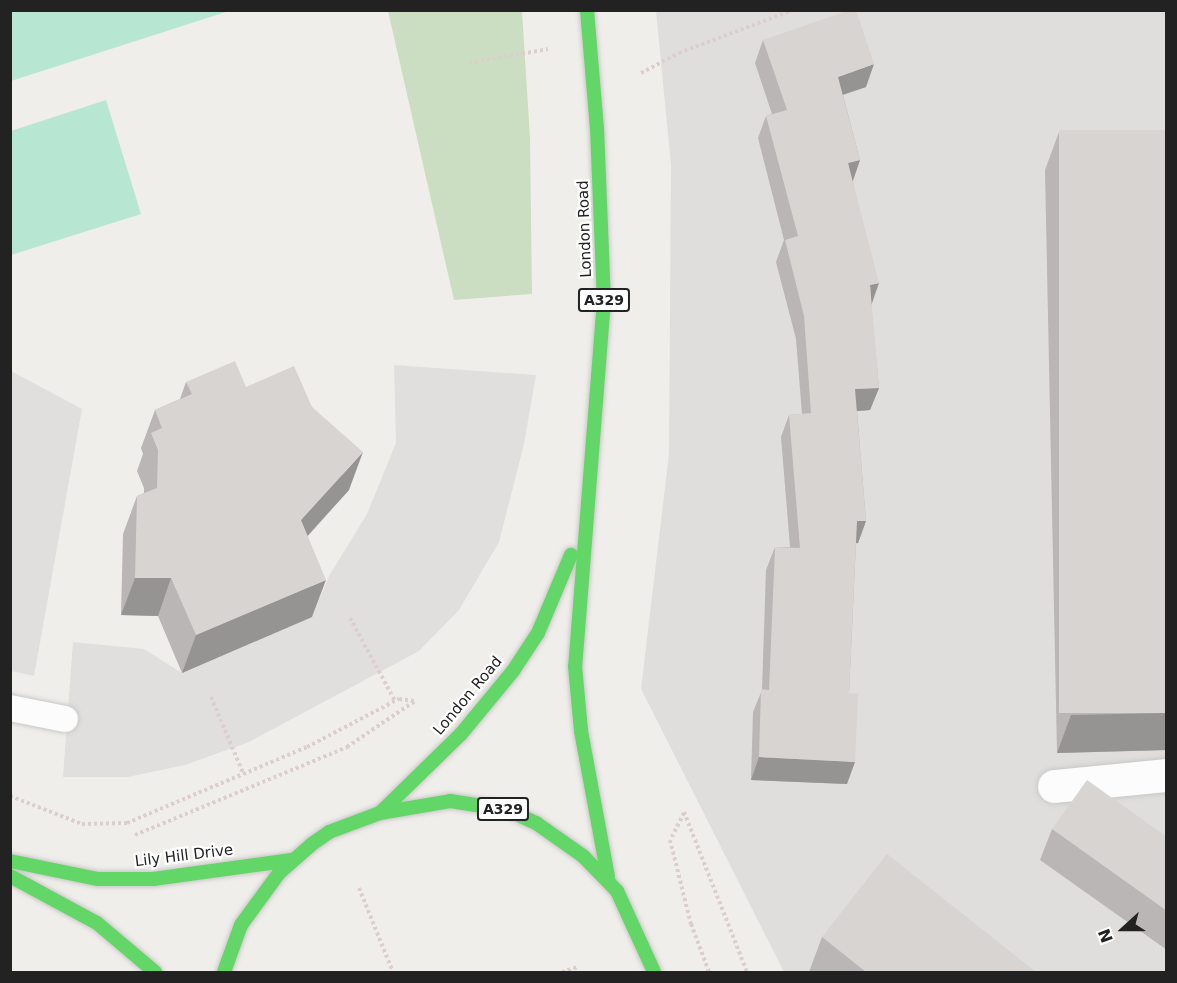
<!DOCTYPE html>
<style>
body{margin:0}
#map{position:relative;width:1177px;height:983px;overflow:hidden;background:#f0eeeb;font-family:"DejaVu Sans",sans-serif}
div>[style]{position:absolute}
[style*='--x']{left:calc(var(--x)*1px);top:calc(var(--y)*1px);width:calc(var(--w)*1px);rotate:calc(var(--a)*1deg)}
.residential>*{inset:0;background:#dfdedc}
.forest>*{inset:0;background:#cbdec1}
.pitch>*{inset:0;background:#b7e6d2}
.parking>*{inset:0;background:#e0dfde}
.path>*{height:4px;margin-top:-2px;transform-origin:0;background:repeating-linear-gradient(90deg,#dccecd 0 3px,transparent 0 6px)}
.roads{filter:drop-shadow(0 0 2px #c9c8c7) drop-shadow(0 0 2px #c9c8c7)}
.lane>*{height:26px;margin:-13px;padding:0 13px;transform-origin:13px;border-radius:13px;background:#fdfcfc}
.street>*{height:33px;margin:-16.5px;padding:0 16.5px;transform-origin:16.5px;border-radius:16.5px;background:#fdfcfc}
.fast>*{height:14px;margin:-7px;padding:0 7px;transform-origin:7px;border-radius:7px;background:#63d668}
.wall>*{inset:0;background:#b9b6b5}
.shaded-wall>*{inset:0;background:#969493}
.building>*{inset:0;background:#d7d4d2;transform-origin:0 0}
span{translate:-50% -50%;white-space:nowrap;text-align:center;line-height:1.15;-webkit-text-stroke:4.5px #fff;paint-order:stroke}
.shield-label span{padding:2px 4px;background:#fff;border:2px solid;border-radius:4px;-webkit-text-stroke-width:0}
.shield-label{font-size:14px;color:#222;font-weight:700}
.street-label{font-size:15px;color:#222}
.frame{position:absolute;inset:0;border:12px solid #222;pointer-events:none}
.north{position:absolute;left:1093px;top:899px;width:60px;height:60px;-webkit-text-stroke:4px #fff;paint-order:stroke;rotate:249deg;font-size:16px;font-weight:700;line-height:24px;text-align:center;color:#222}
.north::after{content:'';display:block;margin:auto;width:21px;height:27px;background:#222;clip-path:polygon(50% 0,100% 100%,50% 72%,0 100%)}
</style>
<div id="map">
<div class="residential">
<div style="clip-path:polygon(656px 11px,1166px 11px,1166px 972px,784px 972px,641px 689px,669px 454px,671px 165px)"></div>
</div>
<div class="forest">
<div style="clip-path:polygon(388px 11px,522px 11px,530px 138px,532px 294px,454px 300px)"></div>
</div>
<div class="pitch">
<div style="clip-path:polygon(11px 10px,229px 10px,229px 11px,11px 81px)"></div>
<div style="clip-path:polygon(106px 100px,141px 214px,11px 255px,11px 131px)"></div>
</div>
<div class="parking">
<div style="clip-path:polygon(394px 365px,536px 375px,524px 444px,499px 542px,459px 610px,419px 651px,249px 742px,185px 765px,128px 777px,63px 777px,73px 642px,144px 649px,182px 673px,312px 617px,329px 576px,367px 514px,396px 443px)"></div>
<div style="clip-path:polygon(11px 371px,82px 409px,34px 676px,11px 671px)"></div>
</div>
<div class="path">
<div style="--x:469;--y:63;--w:80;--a:-10"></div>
<div style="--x:641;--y:73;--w:43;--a:-27.8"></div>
<div style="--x:679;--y:53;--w:122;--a:-20.7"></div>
<div style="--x:350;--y:618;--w:94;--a:61.5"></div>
<div style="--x:211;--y:697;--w:82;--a:67.2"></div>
<div style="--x:10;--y:796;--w:77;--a:21.3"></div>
<div style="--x:82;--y:824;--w:45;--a:-1.3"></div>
<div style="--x:127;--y:823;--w:195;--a:-22.9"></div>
<div style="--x:307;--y:747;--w:104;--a:-27.6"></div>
<div style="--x:399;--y:699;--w:15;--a:8"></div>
<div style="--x:684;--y:812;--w:172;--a:68.5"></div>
<div style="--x:684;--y:813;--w:30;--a:117"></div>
<div style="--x:670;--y:840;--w:87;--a:76"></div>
<div style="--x:691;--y:924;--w:51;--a:69.4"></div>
<div style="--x:135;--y:835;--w:230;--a:-22.5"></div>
<div style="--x:347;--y:747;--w:82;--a:-34.1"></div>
<div style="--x:359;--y:888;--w:91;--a:68"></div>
<div style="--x:562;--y:972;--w:16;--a:-18"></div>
</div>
<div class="roads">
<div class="lane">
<div style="--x:10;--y:708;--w:56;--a:11.3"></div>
</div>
<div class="street">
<div style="--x:1054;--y:786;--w:113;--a:-5.6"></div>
</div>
<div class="fast">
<div style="--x:587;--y:10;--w:118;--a:85.2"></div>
<div style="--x:597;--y:128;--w:172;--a:87.7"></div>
<div style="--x:604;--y:300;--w:367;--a:94.5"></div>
<div style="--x:575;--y:666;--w:65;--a:84.7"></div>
<div style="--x:581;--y:731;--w:148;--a:79.5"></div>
<div style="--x:381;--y:812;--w:112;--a:-44.3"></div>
<div style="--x:461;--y:734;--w:82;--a:-50.5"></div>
<div style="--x:513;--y:671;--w:45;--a:-56.7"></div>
<div style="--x:538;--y:633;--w:85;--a:-67.1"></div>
<div style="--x:10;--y:861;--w:90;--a:11.6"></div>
<div style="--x:98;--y:879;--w:55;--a:0"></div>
<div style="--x:153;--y:879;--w:140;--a:-7.8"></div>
<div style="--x:10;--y:876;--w:99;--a:28.4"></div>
<div style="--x:97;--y:923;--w:76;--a:40.2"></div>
<div style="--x:224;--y:972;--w:50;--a:-70.1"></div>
<div style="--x:241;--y:925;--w:64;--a:-53.8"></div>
<div style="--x:279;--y:873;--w:44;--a:-41.3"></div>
<div style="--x:312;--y:844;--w:21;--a:-35"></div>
<div style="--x:329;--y:832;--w:54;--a:-20.4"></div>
<div style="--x:380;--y:813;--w:71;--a:-9.7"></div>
<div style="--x:450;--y:801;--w:59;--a:8.8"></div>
<div style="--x:508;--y:810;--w:31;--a:25"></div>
<div style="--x:536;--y:823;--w:57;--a:35.1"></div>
<div style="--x:583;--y:856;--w:49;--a:45.8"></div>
<div style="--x:617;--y:891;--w:89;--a:65.4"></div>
</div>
</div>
<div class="wall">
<div style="clip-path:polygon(763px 40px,866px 87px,843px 95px,860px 160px,853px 181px,871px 304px,879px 388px,870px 410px,857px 411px,866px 521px,858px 543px,856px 543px,849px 693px,847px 784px,751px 780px,753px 712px,762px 690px,766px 570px,775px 547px,790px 547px,781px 437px,789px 415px,802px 414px,796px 339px,776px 262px,784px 240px,758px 138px,766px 116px,772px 114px,755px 63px)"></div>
<div style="clip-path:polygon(1167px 130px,1167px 750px,1057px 753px,1045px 170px,1059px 132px)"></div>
<div style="clip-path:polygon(186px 382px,246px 387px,312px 407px,349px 490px,308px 536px,312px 617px,182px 673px,158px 616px,121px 615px,123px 534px,137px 496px,144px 493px,144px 488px,137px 471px,143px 454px,141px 448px,155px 410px,180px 399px)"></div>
<div style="clip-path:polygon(1052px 829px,1167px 837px,1167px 950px,1040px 860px)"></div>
<div style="clip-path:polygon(822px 937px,1036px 972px,809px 972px)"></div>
</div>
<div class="shaded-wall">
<div style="clip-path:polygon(874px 64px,866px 87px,830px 99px,838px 77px)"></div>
<div style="clip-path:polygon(860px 160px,852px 183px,848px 163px)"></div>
<div style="clip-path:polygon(879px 283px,871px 306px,870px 285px)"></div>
<div style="clip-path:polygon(879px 388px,870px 410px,847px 412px,855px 389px)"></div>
<div style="clip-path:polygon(363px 452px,349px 490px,287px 558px,301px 520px)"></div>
<div style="clip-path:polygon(857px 521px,866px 521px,858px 543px,848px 544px)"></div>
<div style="clip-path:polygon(135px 578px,171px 578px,158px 616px,121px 615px)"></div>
<div style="clip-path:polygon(326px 580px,312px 617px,182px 673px,196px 635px)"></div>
<div style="clip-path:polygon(1167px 713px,1167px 750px,1057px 753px,1071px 715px)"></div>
<div style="clip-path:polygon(759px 757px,855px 762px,847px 784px,751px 780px)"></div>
</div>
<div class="building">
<div style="clip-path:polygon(850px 10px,856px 10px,874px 64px,838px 77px,860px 160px,848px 163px,879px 283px,870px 285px,879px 388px,855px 389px,866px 521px,857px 521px,849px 693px,858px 694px,855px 762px,759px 757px,761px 689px,769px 690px,775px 547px,800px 548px,789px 415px,811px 413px,804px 316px,785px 240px,798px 236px,766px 116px,787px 110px,763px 40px)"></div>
<div style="left:1167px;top:130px;width:583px;height:108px;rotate:90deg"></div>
<div style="clip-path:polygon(235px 361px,246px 387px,294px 366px,312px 407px,363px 452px,301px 520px,326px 580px,196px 635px,171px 578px,135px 578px,137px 496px,157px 488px,158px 450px,151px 433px,162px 428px,155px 410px,192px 394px,186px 382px)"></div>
<div style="clip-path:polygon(1087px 780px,1167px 837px,1167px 911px,1052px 829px)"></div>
<div style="clip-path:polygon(887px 854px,1036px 972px,866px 972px,822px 937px)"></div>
</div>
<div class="shield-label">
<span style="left:604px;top:300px">A329</span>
<span style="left:503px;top:809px">A329</span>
</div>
<div class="street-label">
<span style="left:585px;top:229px;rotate:-92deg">London Road</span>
<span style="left:468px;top:696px;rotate:-50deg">London Road</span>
<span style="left:184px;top:856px;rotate:-7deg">Lily Hill Drive</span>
</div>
<div class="frame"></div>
<div class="north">N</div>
</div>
